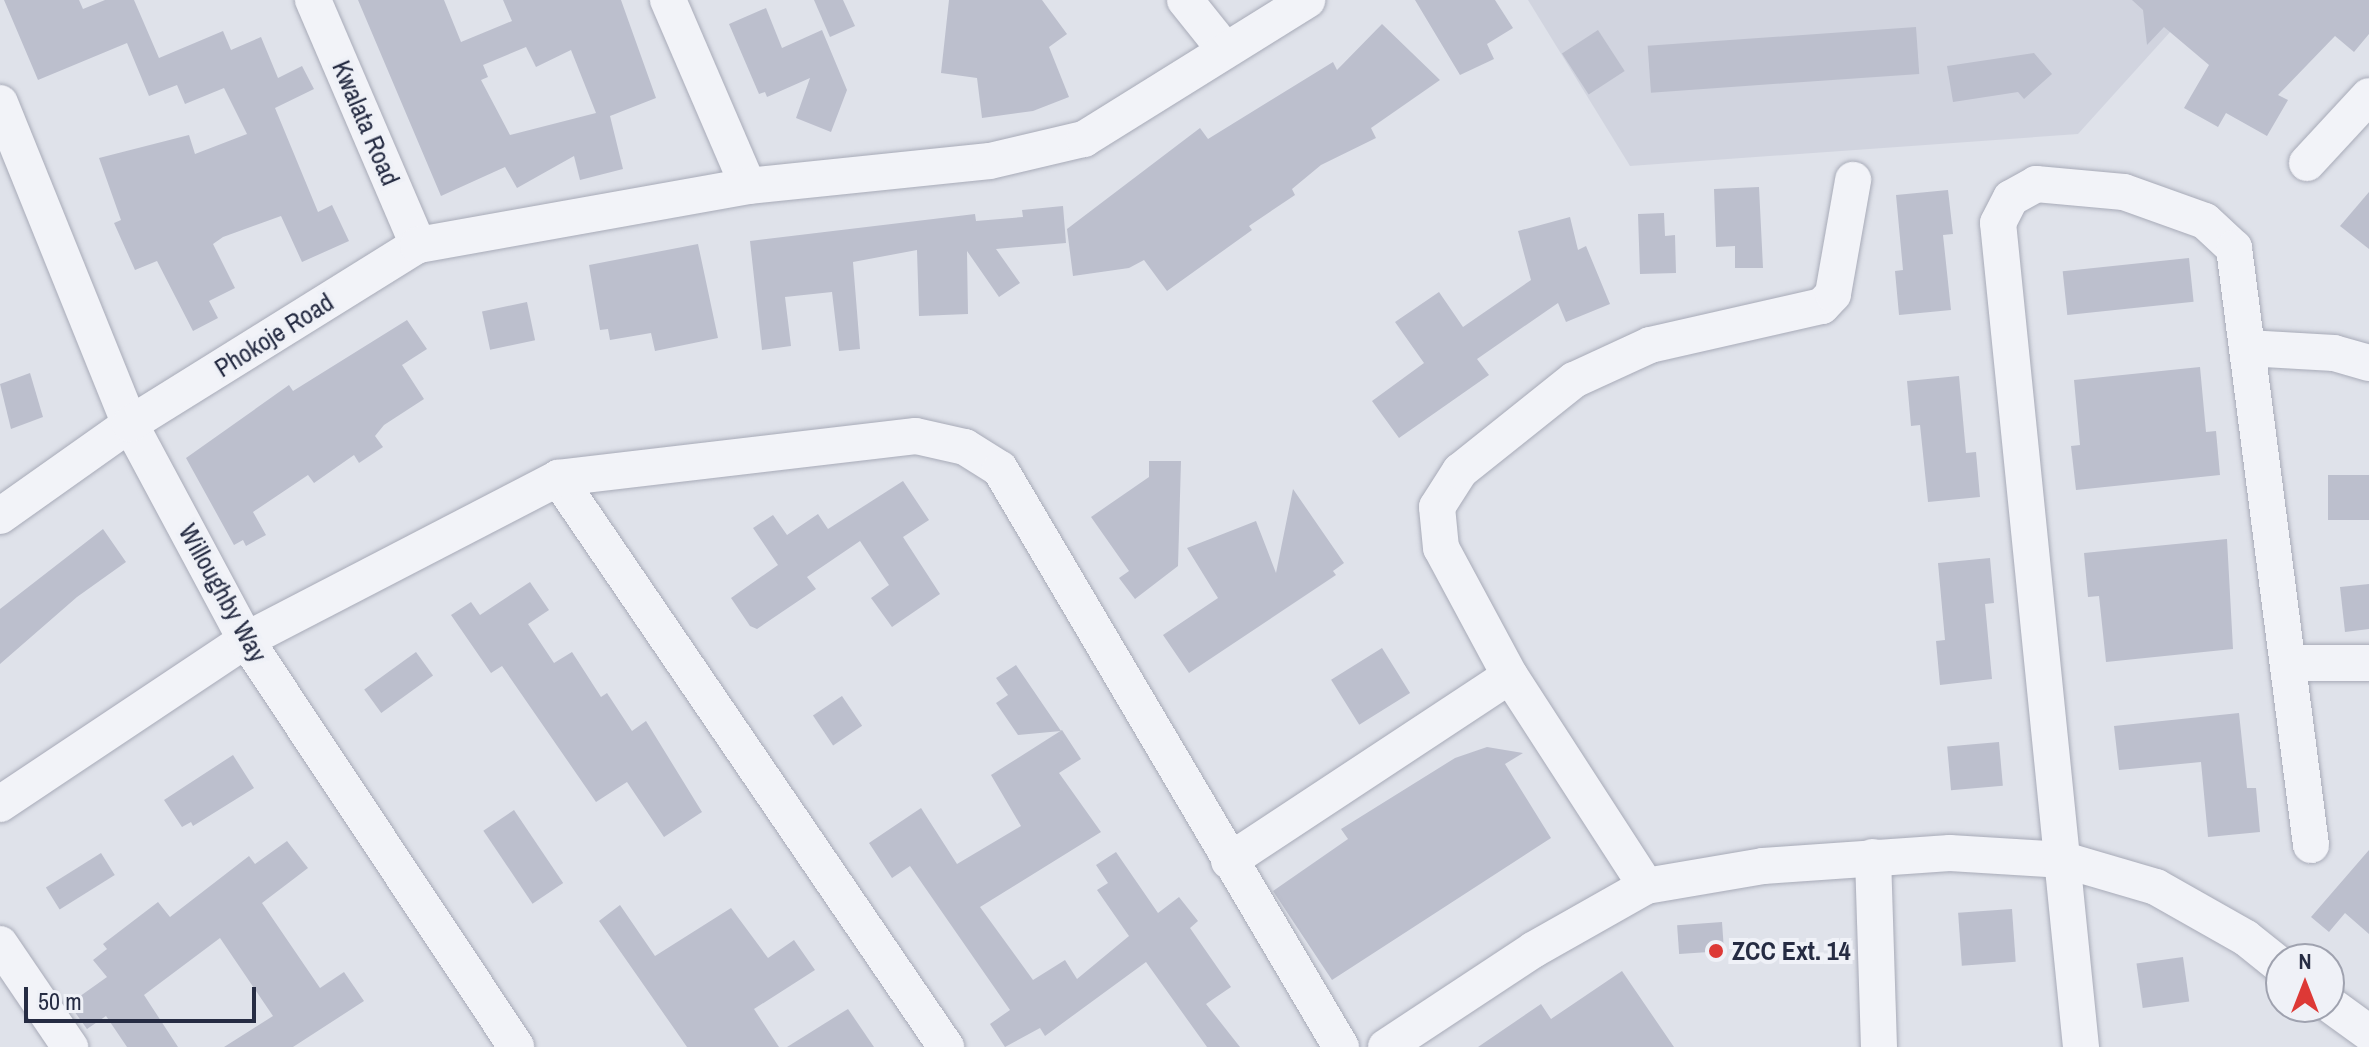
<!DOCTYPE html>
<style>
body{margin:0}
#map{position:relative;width:2369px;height:1047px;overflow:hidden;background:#dfe2ea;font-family:"Archivo Narrow",sans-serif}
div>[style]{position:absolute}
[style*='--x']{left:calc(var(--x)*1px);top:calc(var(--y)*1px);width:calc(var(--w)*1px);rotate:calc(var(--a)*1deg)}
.built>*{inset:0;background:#d1d4df}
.building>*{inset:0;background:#bcbfcd;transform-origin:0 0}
.roads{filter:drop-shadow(0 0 2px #a8abb8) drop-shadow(0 0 2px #a8abb8)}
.minor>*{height:36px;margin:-18px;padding:0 18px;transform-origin:18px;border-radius:18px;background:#f2f3f8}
.dots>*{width:22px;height:22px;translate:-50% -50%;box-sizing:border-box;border:4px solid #eff1f7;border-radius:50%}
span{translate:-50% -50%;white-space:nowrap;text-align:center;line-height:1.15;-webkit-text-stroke:8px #eff1f7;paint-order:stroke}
.street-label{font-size:26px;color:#262c43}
.poi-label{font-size:26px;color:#262c43;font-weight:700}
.left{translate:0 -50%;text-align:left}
.north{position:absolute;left:2265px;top:943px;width:80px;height:80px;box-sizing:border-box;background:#eff1f7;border:2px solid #9fa2af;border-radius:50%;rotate:0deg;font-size:22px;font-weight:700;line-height:32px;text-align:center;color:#262c43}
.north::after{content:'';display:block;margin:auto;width:28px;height:36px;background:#dd3936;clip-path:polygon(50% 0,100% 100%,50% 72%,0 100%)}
.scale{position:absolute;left:24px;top:987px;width:232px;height:36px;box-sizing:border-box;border:4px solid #262c43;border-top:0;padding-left:10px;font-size:24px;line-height:28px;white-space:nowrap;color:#262c43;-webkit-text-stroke:6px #eff1f7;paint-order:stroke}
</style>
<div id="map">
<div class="built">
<div style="clip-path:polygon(1528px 0,2199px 0,2078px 134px,1630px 166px)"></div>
</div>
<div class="building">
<div style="clip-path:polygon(4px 0,79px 0,83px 9px,105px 0,134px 0,159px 58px,223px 31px,231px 50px,261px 37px,278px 78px,302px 66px,314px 89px,275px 108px,318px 212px,332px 205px,349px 241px,302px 262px,281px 216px,223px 237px,213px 244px,235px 288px,209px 301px,218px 318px,193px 331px,157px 261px,135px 270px,114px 223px,121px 220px,99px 158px,189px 135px,195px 154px,247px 134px,224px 88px,185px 104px,177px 85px,149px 96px,127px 43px,38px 80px)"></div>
<div style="clip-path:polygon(evenodd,358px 0,444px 0,461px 42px,512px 21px,503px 0,621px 0,656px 98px,610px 116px,623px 169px,580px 180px,574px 156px,517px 188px,505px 167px,441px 196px,358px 0,526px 47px,536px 67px,571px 50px,596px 113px,510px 135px,481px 80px,488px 77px,483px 65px,526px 47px)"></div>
<div style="clip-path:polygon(814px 0,843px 0,855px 26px,830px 37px)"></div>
<div style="clip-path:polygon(949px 0,1042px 0,1067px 34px,1049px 47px,1069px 97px,1033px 111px,982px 118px,977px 78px,941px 73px)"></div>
<div style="clip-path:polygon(1415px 0,1495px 0,1513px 28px,1487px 44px,1494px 59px,1460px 75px)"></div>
<div style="clip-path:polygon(2132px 0,2369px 0,2369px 34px,2354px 52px,2335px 36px,2278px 95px,2288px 100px,2267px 136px,2226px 113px,2218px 127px,2184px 108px,2209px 65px,2164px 27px,2147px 45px,2143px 10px)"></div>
<div style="clip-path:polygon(766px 8px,782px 48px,822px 30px,847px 90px,831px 132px,796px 118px,810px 78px,767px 97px,765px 92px,759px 94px,729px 24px)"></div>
<div style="clip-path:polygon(1382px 24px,1440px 80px,1371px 128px,1376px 138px,1321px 165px,1292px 189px,1295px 195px,1249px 226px,1252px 230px,1167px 291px,1144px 260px,1129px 268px,1073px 276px,1067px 229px,1200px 128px,1208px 139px,1333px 62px,1337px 70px)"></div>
<div style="left:1916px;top:27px;width:47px;height:269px;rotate:86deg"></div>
<div style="left:1598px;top:30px;width:49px;height:43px;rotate:57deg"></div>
<div style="clip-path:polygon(2034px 53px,2052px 74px,2024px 99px,2018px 92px,1953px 102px,1947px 66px)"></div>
<div style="clip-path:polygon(1759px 187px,1763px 268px,1735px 268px,1735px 246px,1716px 247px,1714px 189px)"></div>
<div style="clip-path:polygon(1948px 190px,1953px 234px,1943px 235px,1951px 310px,1899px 315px,1895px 271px,1903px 270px,1896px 195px)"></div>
<div style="clip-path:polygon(2369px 192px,2369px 249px,2340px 226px)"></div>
<div style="clip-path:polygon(1063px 206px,1066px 243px,996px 249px,1020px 283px,999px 297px,967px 251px,968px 314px,919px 316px,917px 250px,853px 262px,860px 349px,839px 351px,832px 292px,785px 297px,791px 346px,762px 350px,750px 241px,975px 214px,976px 221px,1023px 217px,1022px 210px)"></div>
<div style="clip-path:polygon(1664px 213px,1665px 236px,1675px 235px,1676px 273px,1640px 274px,1638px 214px)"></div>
<div style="clip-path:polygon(1570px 217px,1578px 250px,1586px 246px,1610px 304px,1566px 322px,1558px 303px,1477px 359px,1489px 375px,1399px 438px,1372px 401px,1424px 363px,1395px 322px,1439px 292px,1463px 327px,1531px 280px,1518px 231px)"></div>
<div style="clip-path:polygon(698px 244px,718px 338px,655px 351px,651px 333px,610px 340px,608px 329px,600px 330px,589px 265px)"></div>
<div style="left:2189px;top:258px;width:44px;height:127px;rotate:84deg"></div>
<div style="left:527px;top:302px;width:39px;height:46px;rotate:78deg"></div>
<div style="clip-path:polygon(407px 320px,427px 349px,402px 365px,424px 399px,384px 425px,375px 436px,383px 447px,359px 463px,354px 455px,314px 483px,308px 475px,253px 512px,266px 535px,246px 546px,243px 540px,234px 545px,186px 458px,289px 385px,293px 391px)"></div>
<div style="clip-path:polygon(2200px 367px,2206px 432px,2216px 431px,2220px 475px,2076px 490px,2071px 446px,2080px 445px,2074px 380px)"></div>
<div style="clip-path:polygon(30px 373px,43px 417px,11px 429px,0 384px)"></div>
<div style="clip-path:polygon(1959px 376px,1966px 453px,1976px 452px,1980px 497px,1928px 502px,1920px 425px,1911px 426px,1907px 381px)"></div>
<div style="clip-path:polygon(1149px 461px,1181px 461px,1178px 566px,1135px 599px,1119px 578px,1129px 571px,1091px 517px,1149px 477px)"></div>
<div style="left:2369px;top:475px;width:45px;height:41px;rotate:90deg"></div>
<div style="clip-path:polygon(903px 481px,929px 520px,903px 537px,940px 594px,892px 627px,871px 598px,889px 585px,860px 541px,807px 577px,816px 589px,757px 629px,750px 626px,731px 598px,778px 565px,753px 528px,773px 515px,787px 535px,818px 514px,828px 529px)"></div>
<div style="clip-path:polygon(1293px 489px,1344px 563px,1333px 571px,1336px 575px,1189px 673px,1163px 635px,1218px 598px,1187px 548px,1256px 521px,1276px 573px)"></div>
<div style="clip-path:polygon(103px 529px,126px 562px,77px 597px,0 664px,0 609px)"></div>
<div style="clip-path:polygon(2227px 539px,2233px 649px,2106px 662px,2099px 596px,2088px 597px,2084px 553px)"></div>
<div style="clip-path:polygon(1990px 558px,1994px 603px,1985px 604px,1992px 679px,1940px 685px,1936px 641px,1945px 640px,1938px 563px)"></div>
<div style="clip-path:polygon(530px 582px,549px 610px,528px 624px,554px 663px,572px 652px,601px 697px,607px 693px,632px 731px,646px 721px,702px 812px,664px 837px,627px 782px,596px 802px,502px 666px,491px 673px,451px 615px,471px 602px,480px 615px)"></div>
<div style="clip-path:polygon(2369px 584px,2369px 629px,2345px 632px,2340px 587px)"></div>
<div style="left:1382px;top:648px;width:53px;height:60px;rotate:58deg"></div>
<div style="left:416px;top:652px;width:29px;height:64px;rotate:54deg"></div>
<div style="clip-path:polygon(1016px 665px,1061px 731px,1018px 735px,996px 703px,1008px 695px,996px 678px)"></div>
<div style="left:842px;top:696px;width:36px;height:35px;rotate:56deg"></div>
<div style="clip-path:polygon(2239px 713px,2247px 788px,2256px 788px,2260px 832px,2208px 837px,2201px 762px,2119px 770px,2114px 726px)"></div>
<div style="clip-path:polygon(1062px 730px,1081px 759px,1059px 773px,1101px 832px,980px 907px,1033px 980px,1065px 960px,1077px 979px,1129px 936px,1097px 890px,1108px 883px,1096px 865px,1116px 852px,1158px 913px,1179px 897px,1198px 921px,1190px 928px,1231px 987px,1206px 1004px,1240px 1047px,1207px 1047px,1146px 962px,1045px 1036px,1040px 1028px,1005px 1047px,990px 1024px,1010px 1010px,910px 866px,892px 878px,869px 843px,921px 808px,957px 864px,1021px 826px,991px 775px)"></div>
<div style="left:1999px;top:742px;width:44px;height:52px;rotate:85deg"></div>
<div style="clip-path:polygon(1487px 747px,1523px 753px,1505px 764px,1551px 838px,1332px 980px,1273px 891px,1348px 839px,1341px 829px,1455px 758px)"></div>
<div style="clip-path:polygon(233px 755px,254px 788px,193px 826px,191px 822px,182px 827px,164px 800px)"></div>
<div style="left:514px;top:810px;width:88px;height:37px;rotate:56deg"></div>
<div style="clip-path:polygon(287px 841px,308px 868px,262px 903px,320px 988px,344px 972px,364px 1001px,293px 1047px,224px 1047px,273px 1016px,220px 938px,144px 995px,178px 1047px,127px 1047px,106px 1016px,87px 1029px,69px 1004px,107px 977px,93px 960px,107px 949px,103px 944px,158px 902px,170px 917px,249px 856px,255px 864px)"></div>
<div style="clip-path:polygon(2369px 850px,2369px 934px,2345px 913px,2329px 932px,2311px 917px)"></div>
<div style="left:101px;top:853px;width:26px;height:65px;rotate:58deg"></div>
<div style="clip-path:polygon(620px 905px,655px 956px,731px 908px,768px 958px,794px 940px,815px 970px,754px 1009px,779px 1047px,687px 1047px,599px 921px)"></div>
<div style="left:2012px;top:909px;width:53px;height:54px;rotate:86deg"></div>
<div style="left:1722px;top:922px;width:29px;height:45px;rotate:86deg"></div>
<div style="left:2183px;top:957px;width:45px;height:47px;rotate:82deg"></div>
<div style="clip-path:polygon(1622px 971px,1674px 1047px,1478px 1047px,1541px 1004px,1551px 1019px)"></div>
<div style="clip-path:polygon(848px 1009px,874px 1047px,787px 1047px,843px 1012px)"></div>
</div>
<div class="roads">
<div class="minor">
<div style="--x:313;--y:0;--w:267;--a:66.8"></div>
<div style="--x:668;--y:0;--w:202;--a:66.7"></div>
<div style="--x:1185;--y:0;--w:64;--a:51.3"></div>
<div style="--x:0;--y:103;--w:346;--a:68"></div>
<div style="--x:130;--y:424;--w:245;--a:61.8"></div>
<div style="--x:246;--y:640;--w:488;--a:56.4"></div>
<div style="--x:2307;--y:163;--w:91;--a:-47.2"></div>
<div style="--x:2247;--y:348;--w:87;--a:3.3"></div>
<div style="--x:2334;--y:353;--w:36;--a:16"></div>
<div style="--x:558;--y:478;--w:689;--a:55.71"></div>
<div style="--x:0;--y:516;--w:159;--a:-35.3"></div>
<div style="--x:130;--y:424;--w:339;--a:-31.9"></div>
<div style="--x:418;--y:245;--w:335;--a:-10.1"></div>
<div style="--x:748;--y:186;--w:243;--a:-5.9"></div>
<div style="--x:990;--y:161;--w:97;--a:-13.2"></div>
<div style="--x:1084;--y:139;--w:263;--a:-31.9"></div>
<div style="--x:2291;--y:663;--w:78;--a:0"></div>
<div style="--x:0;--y:804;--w:296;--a:-33.7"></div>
<div style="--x:246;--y:640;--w:352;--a:-27.4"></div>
<div style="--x:558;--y:478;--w:360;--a:-6.7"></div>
<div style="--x:916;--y:436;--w:50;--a:12.7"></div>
<div style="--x:965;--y:447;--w:41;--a:32.2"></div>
<div style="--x:1000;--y:469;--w:671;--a:59.46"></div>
<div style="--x:1873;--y:857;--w:190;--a:88.2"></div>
<div style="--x:1229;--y:861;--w:336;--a:-33.4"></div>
<div style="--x:1646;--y:886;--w:250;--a:-122.9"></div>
<div style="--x:1510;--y:676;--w:145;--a:-118.3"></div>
<div style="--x:1441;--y:548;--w:41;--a:-95.6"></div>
<div style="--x:1437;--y:507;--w:43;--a:-57.4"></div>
<div style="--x:1460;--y:471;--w:146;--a:-38.6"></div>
<div style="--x:1574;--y:380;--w:84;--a:-24.7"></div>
<div style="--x:1650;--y:345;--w:176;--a:-12.8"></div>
<div style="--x:1822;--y:306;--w:16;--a:-47"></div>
<div style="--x:1833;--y:294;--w:116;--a:-80"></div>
<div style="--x:0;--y:944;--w:125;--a:55.8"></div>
<div style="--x:2329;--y:1004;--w:49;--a:35.9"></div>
<div style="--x:1386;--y:1047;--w:176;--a:-33.4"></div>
<div style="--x:1533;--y:950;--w:130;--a:-29.5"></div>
<div style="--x:1646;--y:886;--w:119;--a:-9.7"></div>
<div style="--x:1763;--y:866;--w:187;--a:-4"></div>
<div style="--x:1950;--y:853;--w:114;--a:3.5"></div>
<div style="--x:2064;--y:860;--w:96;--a:16.4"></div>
<div style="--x:2156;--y:887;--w:103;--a:29.5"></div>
<div style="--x:2246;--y:938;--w:45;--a:38.7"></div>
<div style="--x:2081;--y:1047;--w:828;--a:-95.75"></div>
<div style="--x:1998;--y:223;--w:28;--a:-63"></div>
<div style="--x:2011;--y:198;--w:29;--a:-29"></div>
<div style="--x:2036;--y:184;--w:88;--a:5.2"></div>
<div style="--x:2124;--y:192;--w:86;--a:19.7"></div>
<div style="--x:2205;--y:221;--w:40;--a:43"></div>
<div style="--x:2234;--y:248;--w:602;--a:82.65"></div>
</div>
</div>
<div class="dots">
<div style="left:1716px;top:951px;background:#dd3936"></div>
</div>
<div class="street-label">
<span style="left:366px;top:123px;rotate:67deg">Kwalata Road</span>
<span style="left:274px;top:335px;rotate:-32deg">Phokoje Road</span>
<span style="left:223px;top:593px;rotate:61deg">Willoughby Way</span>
</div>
<div class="poi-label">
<span class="left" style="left:1732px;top:951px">ZCC Ext. 14</span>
</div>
<div class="north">N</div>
<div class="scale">50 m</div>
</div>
